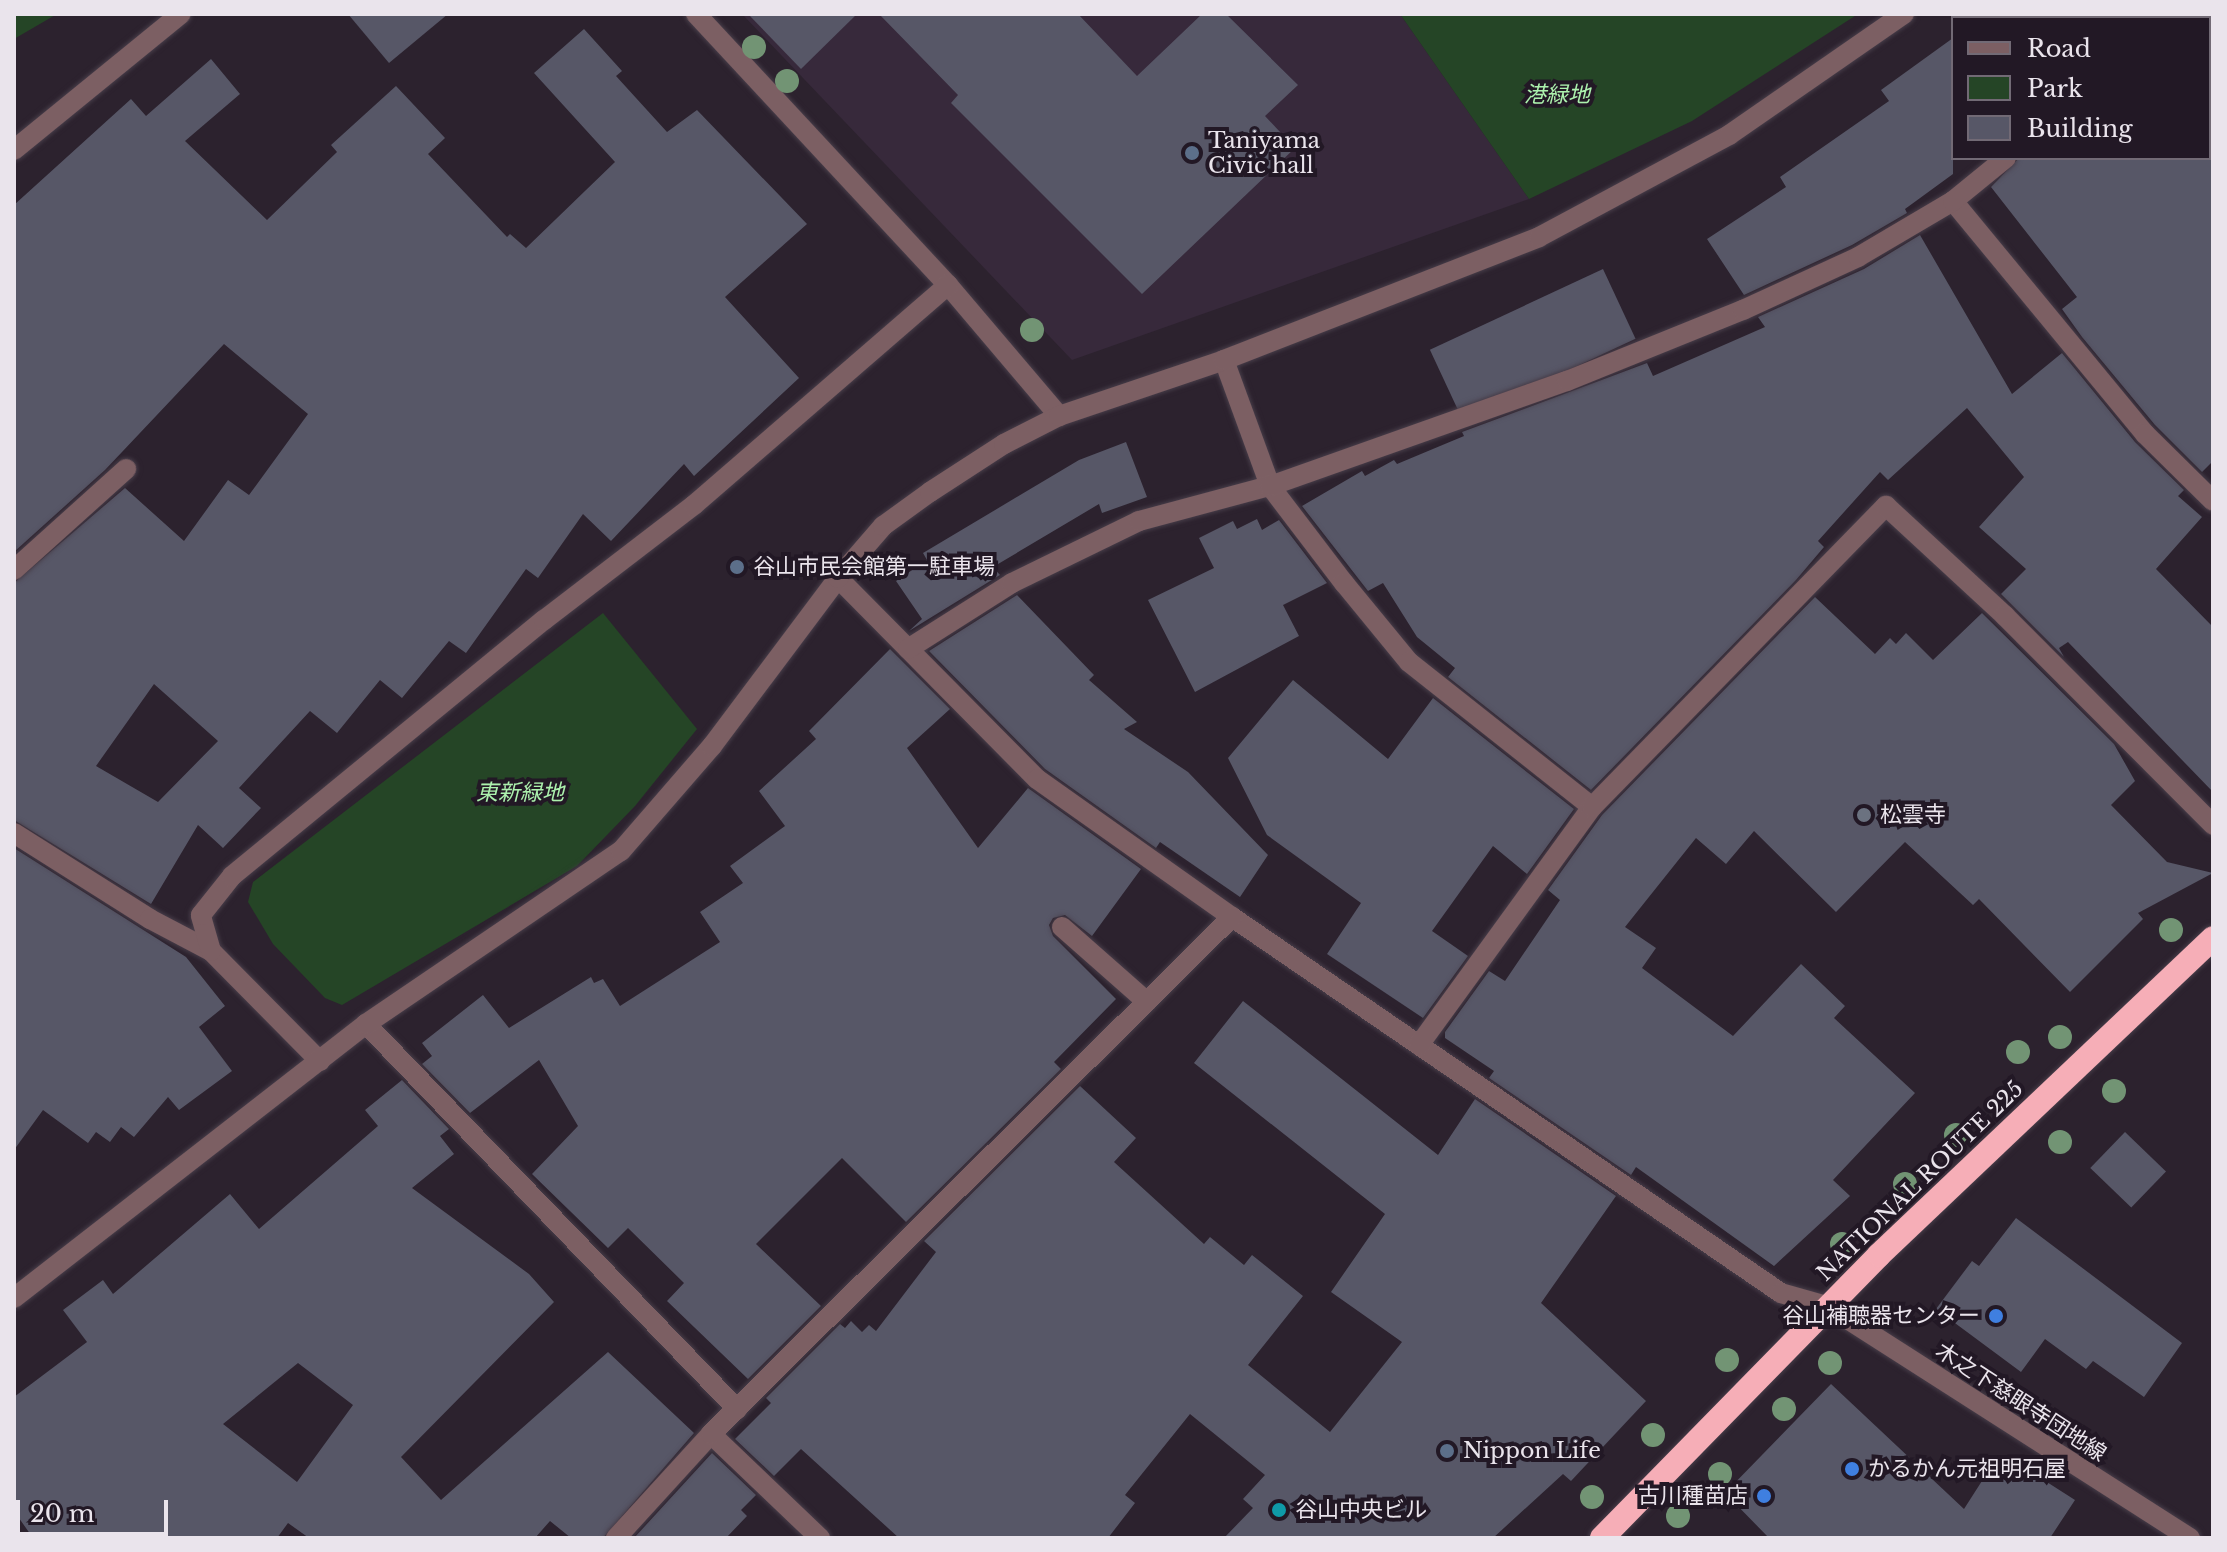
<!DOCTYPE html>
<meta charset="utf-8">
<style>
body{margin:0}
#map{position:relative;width:2227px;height:1552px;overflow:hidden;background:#2c222e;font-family:"Libre Baskerville","Noto Sans JP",serif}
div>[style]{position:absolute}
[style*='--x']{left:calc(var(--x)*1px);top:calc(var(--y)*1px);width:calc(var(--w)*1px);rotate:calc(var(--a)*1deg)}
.built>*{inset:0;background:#37293b}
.green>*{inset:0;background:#254526}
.building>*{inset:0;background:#575767;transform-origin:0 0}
.roads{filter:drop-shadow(0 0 2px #473d49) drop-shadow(0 0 2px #473d49)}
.minor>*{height:20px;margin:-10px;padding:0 10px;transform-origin:10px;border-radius:10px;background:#7c5f63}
.highway>*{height:24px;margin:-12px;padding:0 12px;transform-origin:12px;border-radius:12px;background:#f6aeb7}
.trees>*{width:24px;height:24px;margin:-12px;border-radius:50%;background:#729474}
.dots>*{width:22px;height:22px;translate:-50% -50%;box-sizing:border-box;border:4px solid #221825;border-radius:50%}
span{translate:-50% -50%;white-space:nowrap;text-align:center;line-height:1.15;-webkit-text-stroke:8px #221825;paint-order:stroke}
.park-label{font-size:22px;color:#acf1ad;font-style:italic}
.poi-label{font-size:22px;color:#eae4ec}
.left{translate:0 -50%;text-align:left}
.right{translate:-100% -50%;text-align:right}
.street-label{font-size:22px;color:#eae4ec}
.frame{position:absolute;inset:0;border:16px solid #eae4ec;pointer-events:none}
.legend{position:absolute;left:1951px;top:16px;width:260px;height:144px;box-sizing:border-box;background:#221825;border:2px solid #726a75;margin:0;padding:10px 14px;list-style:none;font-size:24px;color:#eae4ec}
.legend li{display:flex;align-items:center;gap:16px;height:40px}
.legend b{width:40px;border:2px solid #726a75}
.scale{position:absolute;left:16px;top:1500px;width:152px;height:36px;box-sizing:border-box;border:4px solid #eae4ec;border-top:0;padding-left:10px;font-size:24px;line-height:28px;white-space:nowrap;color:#eae4ec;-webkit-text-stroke:6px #221825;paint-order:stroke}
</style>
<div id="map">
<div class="built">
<div style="clip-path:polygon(742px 14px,1400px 14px,1529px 199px,1072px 360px)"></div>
</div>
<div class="green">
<div style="clip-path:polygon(14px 14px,57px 14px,14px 39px)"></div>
<div style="clip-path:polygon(1400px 14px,1858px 14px,1692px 121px,1529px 199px)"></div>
<div style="clip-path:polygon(603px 613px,697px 729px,635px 806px,577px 866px,342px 1005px,325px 998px,273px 944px,248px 902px,253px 882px)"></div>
</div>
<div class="building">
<div style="clip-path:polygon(348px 14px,448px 14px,389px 63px)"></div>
<div style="clip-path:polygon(748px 14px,857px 14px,801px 69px)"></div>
<div style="clip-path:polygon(879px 14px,1078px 14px,1137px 76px,1202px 14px,1226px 14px,1298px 85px,1265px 116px,1295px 148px,1142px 294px,951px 103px,958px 95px)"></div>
<div style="clip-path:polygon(evenodd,584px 29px,622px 71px,616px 76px,667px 132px,697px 110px,807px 224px,725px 297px,799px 378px,694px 476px,684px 464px,611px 541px,583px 514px,538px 578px,526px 569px,466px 653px,449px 641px,402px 698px,380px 680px,337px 733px,310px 711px,239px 788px,261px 808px,223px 848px,198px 825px,151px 904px,14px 820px,14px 583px,125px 488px,184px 541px,228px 480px,249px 495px,308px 414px,224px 344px,105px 470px,14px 552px,14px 205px,131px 99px,146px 116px,211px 59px,240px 94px,185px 141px,267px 220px,337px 152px,331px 145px,396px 86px,445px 138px,428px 154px,507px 237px,510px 234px,526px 248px,615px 162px,534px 73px,584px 29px,154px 684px,218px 741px,158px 802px,96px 766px,154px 684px)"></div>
<div style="clip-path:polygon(1953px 38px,1953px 174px,1905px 209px,1907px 213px,1852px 245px,1744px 295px,1707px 239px,1786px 187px,1780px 177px,1889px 101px,1881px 90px)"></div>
<div style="clip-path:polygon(2213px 131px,2213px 461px,2202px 472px,2155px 425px,2082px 337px,2062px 309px,2077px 297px,1991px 187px,2019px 158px,2209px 158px)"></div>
<div style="clip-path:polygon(1920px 235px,2012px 394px,2062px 353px,2135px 442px,2184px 490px,2178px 496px,2202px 517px,2156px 569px,2213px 627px,2213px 792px,2068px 642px,2059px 648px,2064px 657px,2001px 594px,2026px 569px,1979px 527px,2024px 477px,1967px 408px,1888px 480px,1880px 472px,1818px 541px,1824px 547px,1796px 580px,1591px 790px,1448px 677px,1455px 668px,1417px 637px,1383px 583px,1368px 591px,1302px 506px,1362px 471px,1365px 476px,1394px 460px,1397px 464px,1464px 436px,1462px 432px,1647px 363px,1653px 376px,1765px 327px,1758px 317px,1864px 269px)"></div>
<div style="left:1603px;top:269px;width:77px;height:191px;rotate:65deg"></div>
<div style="clip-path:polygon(1126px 442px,1147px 497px,1102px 513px,1099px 504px,993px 567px,1000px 575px,909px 631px,922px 619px,896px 581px,927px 560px,923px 553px,1079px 460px)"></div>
<div style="clip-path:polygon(1257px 519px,1262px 530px,1279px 520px,1327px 583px,1283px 605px,1299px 636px,1195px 692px,1148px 600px,1214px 568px,1199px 538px,1233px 521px,1237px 529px)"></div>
<div style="clip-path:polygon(1017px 595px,1094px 675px,1089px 680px,1137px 722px,1124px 729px,1188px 772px,1268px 855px,1240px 897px,1160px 842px,1156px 848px,1045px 769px,929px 651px)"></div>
<div style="clip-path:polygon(1815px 597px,1875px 654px,1890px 638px,1896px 644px,1906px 633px,1933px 660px,1982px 613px,2114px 744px,2135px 781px,2111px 805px,2167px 862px,2213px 873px,2138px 913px,2143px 919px,2070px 992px,1979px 899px,1973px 905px,1905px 842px,1836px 912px,1754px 831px,1726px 864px,1696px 838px,1625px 927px,1656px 948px,1642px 968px,1733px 1036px,1801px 964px,1845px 1006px,1834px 1018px,1915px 1093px,1833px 1180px,1850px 1196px,1774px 1266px,1636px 1167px,1631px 1175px,1489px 1078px,1494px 1071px,1445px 1038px,1445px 1032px,1489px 971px,1505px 981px,1560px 900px,1548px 890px,1602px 815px)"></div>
<div style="clip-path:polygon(890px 649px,950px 709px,907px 748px,978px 848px,1028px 788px,1141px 869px,1092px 936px,1065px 915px,1053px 918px,1049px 925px,1053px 936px,1116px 999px,1054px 1062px,1061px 1069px,906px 1222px,842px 1158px,756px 1244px,821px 1306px,748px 1379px,667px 1301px,684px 1283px,628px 1228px,608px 1248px,532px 1174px,578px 1126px,539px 1060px,470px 1113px,422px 1064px,432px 1056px,422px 1043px,483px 995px,509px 1028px,591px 977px,594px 983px,603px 979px,620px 1006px,720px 942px,700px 912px,743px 883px,730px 866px,785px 826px,759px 791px,816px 739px,809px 731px)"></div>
<div style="clip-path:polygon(1293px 680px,1388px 759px,1433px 698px,1574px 809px,1527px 874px,1493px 846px,1432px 931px,1468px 956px,1423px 1018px,1327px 954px,1361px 903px,1267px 835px,1228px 758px)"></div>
<div style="clip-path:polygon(14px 848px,186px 957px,225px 1006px,199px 1027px,232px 1071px,179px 1110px,168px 1097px,134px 1137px,121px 1127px,110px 1142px,96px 1132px,88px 1143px,43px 1110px,14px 1150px)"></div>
<div style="clip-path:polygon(1243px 1001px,1438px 1155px,1475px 1099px,1616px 1196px,1541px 1303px,1646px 1401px,1571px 1481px,1563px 1474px,1493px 1538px,1224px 1538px,1253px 1508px,1243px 1499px,1265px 1475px,1190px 1414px,1125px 1495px,1135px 1503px,1108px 1538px,899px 1538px,801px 1449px,774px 1476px,735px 1439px,771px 1403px,766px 1398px,840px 1324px,845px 1328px,851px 1321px,862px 1332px,869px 1325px,876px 1331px,936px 1252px,924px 1241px,1080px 1086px,1136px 1138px,1114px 1162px,1204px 1244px,1210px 1237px,1244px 1265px,1252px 1255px,1303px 1296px,1248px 1365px,1330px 1432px,1402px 1342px,1331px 1292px,1385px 1214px,1194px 1063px)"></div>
<div style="clip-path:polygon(evenodd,402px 1080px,449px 1129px,440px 1136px,454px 1154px,412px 1188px,529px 1274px,554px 1302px,401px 1457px,441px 1500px,608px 1352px,694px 1433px,603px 1538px,571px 1538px,550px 1521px,535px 1538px,309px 1538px,288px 1523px,277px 1538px,33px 1538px,14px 1511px,14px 1397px,87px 1342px,63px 1310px,103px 1280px,113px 1294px,230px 1194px,259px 1229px,378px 1126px,365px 1110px,402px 1080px,298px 1363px,353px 1405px,297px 1482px,223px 1424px,298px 1363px)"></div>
<div style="left:2125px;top:1132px;width:57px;height:50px;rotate:44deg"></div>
<div style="clip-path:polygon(2016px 1218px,2182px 1343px,2144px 1397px,2093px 1361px,2086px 1369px,2045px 1339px,2021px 1372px,1936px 1309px,1972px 1261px,1979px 1266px)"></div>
<div style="clip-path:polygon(1831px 1384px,1964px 1509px,1996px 1459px,2002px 1462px,2006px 1456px,2075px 1500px,2050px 1538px,1769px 1538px,1725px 1493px)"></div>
<div style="clip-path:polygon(712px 1453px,756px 1495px,741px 1510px,747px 1516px,726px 1538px,634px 1538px)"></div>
</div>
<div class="roads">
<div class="minor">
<div style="--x:696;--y:14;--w:370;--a:47.1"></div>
<div style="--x:948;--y:285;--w:172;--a:49.7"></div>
<div style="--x:2176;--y:18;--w:6;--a:-39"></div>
<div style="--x:14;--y:150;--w:215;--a:-39.2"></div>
<div style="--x:1953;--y:201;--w:302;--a:50.5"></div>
<div style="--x:2145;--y:434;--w:95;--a:44.6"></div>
<div style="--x:1224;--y:360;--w:134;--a:69.9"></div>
<div style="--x:1270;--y:486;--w:122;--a:52.7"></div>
<div style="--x:1344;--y:583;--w:102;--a:50.6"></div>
<div style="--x:1409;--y:662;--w:233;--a:38.4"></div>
<div style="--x:14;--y:570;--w:151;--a:-42"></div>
<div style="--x:838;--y:578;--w:283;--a:45.3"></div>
<div style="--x:1037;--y:779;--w:239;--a:35.3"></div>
<div style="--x:1232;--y:917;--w:665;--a:34.41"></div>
<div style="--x:1781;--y:1293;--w:48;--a:15.8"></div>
<div style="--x:1827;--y:1306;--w:431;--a:32.6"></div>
<div style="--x:908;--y:649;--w:123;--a:-32.4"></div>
<div style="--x:1012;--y:583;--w:141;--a:-26"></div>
<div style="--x:1139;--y:521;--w:136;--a:-15"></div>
<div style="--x:1270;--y:486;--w:315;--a:-19.5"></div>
<div style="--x:1567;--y:381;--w:190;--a:-22"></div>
<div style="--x:1743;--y:310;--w:127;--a:-24.7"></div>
<div style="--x:1858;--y:257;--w:110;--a:-30.5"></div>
<div style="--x:1953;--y:201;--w:68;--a:-39.1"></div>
<div style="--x:14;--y:833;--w:161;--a:32.3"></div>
<div style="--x:150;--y:919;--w:69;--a:27.7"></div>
<div style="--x:211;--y:951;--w:155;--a:45.3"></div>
<div style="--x:1062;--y:927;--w:113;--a:41.4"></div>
<div style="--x:211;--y:951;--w:37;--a:-106"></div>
<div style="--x:201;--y:915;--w:50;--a:-51.5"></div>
<div style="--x:232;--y:876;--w:404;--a:-39.4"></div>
<div style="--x:544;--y:620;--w:189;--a:-37.5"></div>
<div style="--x:694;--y:505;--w:336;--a:-40.9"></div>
<div style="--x:366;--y:1024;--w:535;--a:46.06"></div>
<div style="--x:1419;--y:1045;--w:294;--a:-54"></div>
<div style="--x:1592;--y:807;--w:421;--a:-45.7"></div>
<div style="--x:1886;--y:506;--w:162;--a:42.7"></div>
<div style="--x:2005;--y:616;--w:295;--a:45.1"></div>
<div style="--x:14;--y:1298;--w:446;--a:-37.9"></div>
<div style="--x:366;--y:1024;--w:308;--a:-34.2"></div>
<div style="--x:621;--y:851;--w:139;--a:-49.1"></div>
<div style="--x:712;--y:746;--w:210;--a:-53.1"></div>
<div style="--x:838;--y:578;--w:69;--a:-49.1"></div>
<div style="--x:883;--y:526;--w:58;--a:-35.9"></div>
<div style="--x:930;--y:492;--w:88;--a:-33"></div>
<div style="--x:1004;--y:444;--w:62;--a:-27"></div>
<div style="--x:1059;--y:416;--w:174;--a:-18.7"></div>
<div style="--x:1224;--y:360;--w:338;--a:-21.3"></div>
<div style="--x:1539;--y:237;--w:216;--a:-28.2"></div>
<div style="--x:1729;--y:135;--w:213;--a:-34.7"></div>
<div style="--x:711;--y:1434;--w:151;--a:43.7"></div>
<div style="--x:616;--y:1538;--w:141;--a:-47.6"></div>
<div style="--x:711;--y:1434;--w:734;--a:-44.78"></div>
</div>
<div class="highway">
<div style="--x:1602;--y:1538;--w:396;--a:-45.6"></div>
<div style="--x:1879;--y:1255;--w:460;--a:-43.5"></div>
</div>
</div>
<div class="trees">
<div style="left:754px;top:47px"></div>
<div style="left:787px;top:81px"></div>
<div style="left:1032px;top:330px"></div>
<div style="left:2171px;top:930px"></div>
<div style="left:2060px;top:1037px"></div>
<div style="left:2018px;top:1052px"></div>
<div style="left:2114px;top:1091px"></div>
<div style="left:1956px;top:1135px"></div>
<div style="left:2060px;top:1142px"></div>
<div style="left:1905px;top:1184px"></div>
<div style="left:1842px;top:1244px"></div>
<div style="left:1727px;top:1360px"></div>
<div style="left:1830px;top:1363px"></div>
<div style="left:1784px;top:1409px"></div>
<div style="left:1653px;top:1435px"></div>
<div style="left:1720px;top:1474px"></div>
<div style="left:1592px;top:1497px"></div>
<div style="left:1678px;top:1516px"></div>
</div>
<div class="dots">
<div style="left:1192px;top:153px;background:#5c6f8a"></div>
<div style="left:737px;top:567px;background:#5c6f8a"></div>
<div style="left:1864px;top:815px;background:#6b7280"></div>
<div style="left:1996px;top:1316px;background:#3f7fe0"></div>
<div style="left:1447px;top:1451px;background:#5c6f8a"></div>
<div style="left:1852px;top:1469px;background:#3f7fe0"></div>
<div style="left:1764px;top:1496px;background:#3f7fe0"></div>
<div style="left:1279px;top:1510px;background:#0f9aa8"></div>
</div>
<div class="park-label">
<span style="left:1557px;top:95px">港緑地</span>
<span style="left:520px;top:793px">東新緑地</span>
</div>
<div class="poi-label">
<span class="left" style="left:1208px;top:153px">Taniyama<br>Civic hall</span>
<span class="left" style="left:753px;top:567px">谷山市民会館第一駐車場</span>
<span class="left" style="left:1880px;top:815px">松雲寺</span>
<span class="right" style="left:1980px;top:1316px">谷山補聴器センター</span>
<span class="left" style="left:1463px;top:1451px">Nippon Life</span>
<span class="left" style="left:1868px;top:1469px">かるかん元祖明石屋</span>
<span class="right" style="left:1748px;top:1496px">古川種苗店</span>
<span class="left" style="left:1295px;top:1510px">谷山中央ビル</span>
</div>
<div class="street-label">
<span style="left:1920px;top:1181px;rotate:-44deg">NATIONAL ROUTE 225</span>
<span style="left:2021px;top:1402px;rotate:33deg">木之下慈眼寺団地線</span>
</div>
<div class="frame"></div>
<ul class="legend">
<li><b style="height:10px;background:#7c5f63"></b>Road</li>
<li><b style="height:22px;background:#254526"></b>Park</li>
<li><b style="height:22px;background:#575767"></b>Building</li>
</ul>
<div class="scale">20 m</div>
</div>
